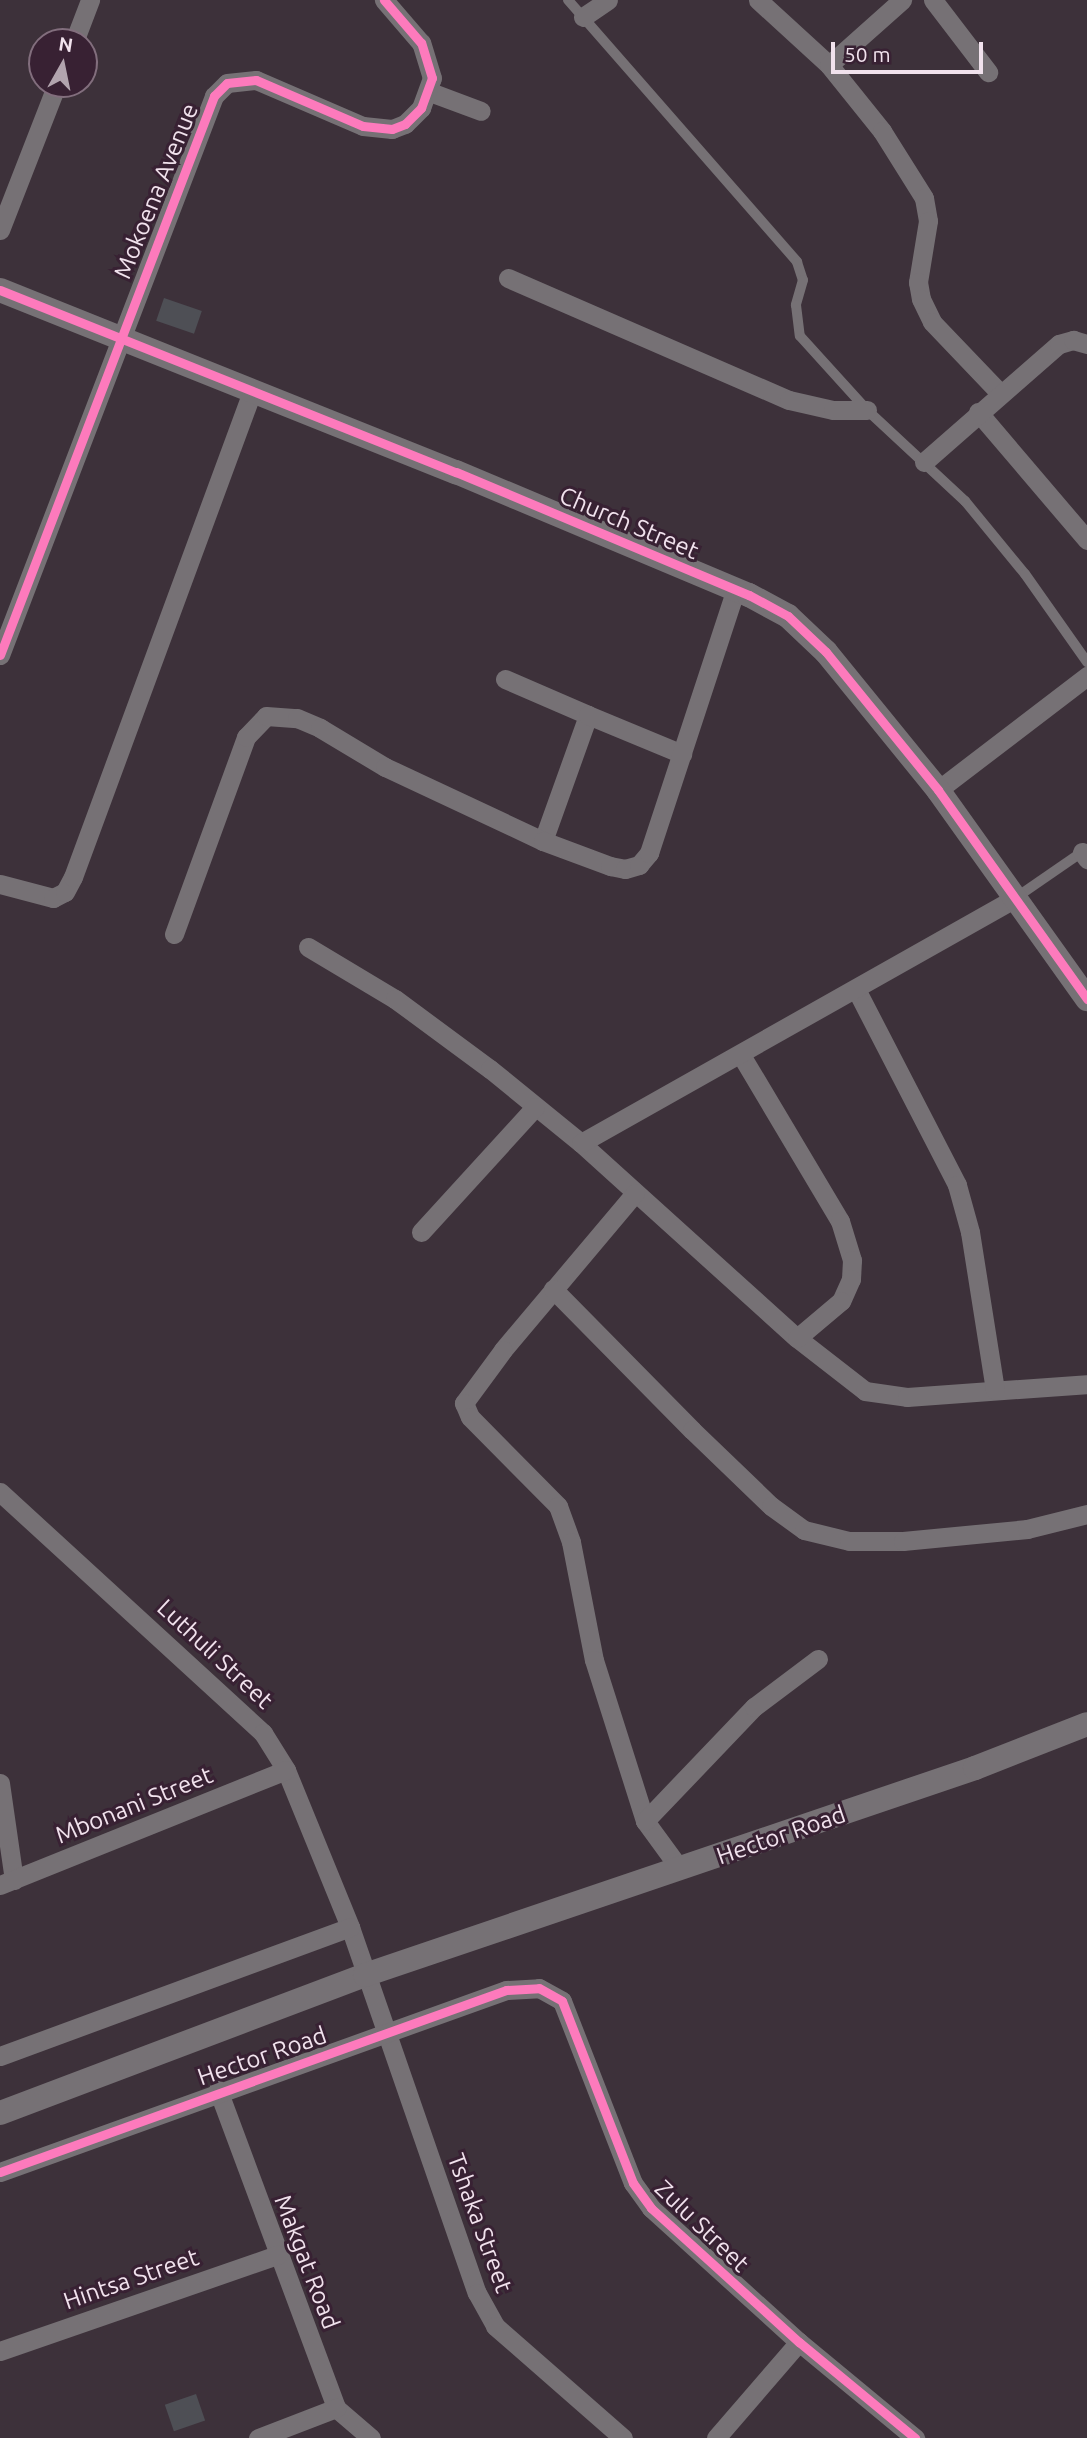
<!DOCTYPE html>
<style>
body{margin:0}
#map{position:relative;width:1087px;height:2438px;overflow:hidden;background:#3d313a;font-family:Ubuntu,sans-serif}
div>[style]{position:absolute}
[style*='--x']{left:calc(var(--x)*1px);top:calc(var(--y)*1px);width:calc(var(--w)*1px);rotate:calc(var(--a)*1deg)}
.building>*{inset:0;background:#4e4f55;transform-origin:0 0}
.service>*{height:10px;margin:-5px;padding:0 5px;transform-origin:5px;border-radius:5px;background:#767175}
.minor>*{height:19px;margin:-9.5px;padding:0 9.5px;transform-origin:9.5px;border-radius:9.5px;background:#767175}
.tertiary>*{height:24px;margin:-12px;padding:0 12px;transform-origin:12px;border-radius:12px;background:#767175}
.cycleway>*{height:9px;margin:-4.5px;padding:0 4.5px;transform-origin:4.5px;border-radius:4.5px;background:#fd7abc}
span{translate:-50% -50%;white-space:nowrap;text-align:center;line-height:1.15;-webkit-text-stroke:6px #382133;paint-order:stroke}
.street-label{font-size:24px;color:#f1e2ed}
.north{position:absolute;left:28px;top:28px;width:70px;height:70px;box-sizing:border-box;background:#382133;border:2px solid #826e7d;border-radius:50%;rotate:9deg;font-size:19px;font-weight:700;line-height:28px;text-align:center;color:#f1e2ed}
.north::after{content:'';display:block;margin:auto;width:24px;height:32px;background:#b2a4ae;clip-path:polygon(50% 0,100% 100%,50% 72%,0 100%)}
.scale{position:absolute;left:831px;top:42px;width:152px;height:32px;box-sizing:border-box;border:4px solid #f1e2ed;border-top:0;padding-left:9px;font-size:21px;line-height:24px;white-space:nowrap;color:#f1e2ed;-webkit-text-stroke:5px #382133;paint-order:stroke}
</style>
<div id="map">
<div class="building">
<div style="left:164px;top:298px;width:40px;height:24px;rotate:19deg"></div>
<div style="left:196px;top:2394px;width:28px;height:33px;rotate:71deg"></div>
</div>
<div class="service">
<div style="--x:568;--y:0;--w:348;--a:48.8"></div>
<div style="--x:797;--y:262;--w:19;--a:72"></div>
<div style="--x:803;--y:280;--w:26;--a:106"></div>
<div style="--x:796;--y:305;--w:31;--a:83"></div>
<div style="--x:800;--y:336;--w:100;--a:47.8"></div>
<div style="--x:867;--y:410;--w:134;--a:42.9"></div>
<div style="--x:965;--y:501;--w:94;--a:50.6"></div>
<div style="--x:1025;--y:574;--w:108;--a:54.8"></div>
<div style="--x:1017;--y:897;--w:79;--a:-34.7"></div>
</div>
<div class="minor">
<div style="--x:758;--y:0;--w:96;--a:42.5"></div>
<div style="--x:829;--y:65;--w:85;--a:51.2"></div>
<div style="--x:882;--y:131;--w:79;--a:57.9"></div>
<div style="--x:924;--y:198;--w:23;--a:80"></div>
<div style="--x:928;--y:221;--w:62;--a:99.3"></div>
<div style="--x:918;--y:282;--w:17;--a:80"></div>
<div style="--x:921;--y:299;--w:25;--a:64"></div>
<div style="--x:932;--y:322;--w:97;--a:46.3"></div>
<div style="--x:933;--y:0;--w:91;--a:52.6"></div>
<div style="--x:583;--y:17;--w:30;--a:-34"></div>
<div style="--x:74;--y:42;--w:45;--a:-69.1"></div>
<div style="--x:829;--y:65;--w:98;--a:-41.7"></div>
<div style="--x:430;--y:92;--w:54;--a:20.4"></div>
<div style="--x:0;--y:230;--w:157;--a:-68.7"></div>
<div style="--x:508;--y:278;--w:306;--a:23.5"></div>
<div style="--x:789;--y:400;--w:45;--a:12.8"></div>
<div style="--x:833;--y:410;--w:34;--a:0"></div>
<div style="--x:978;--y:412;--w:168;--a:49.6"></div>
<div style="--x:924;--y:462;--w:179;--a:-41.2"></div>
<div style="--x:1059;--y:344;--w:15;--a:-16"></div>
<div style="--x:1073;--y:340;--w:15;--a:16"></div>
<div style="--x:0;--y:655;--w:599;--a:-69.05"></div>
<div style="--x:214;--y:96;--w:18;--a:-45"></div>
<div style="--x:227;--y:83;--w:29;--a:-6"></div>
<div style="--x:256;--y:80;--w:116;--a:23.3"></div>
<div style="--x:363;--y:126;--w:29;--a:6"></div>
<div style="--x:392;--y:129;--w:14;--a:-21"></div>
<div style="--x:405;--y:124;--w:23;--a:-45"></div>
<div style="--x:421;--y:108;--w:32;--a:-70"></div>
<div style="--x:432;--y:78;--w:37;--a:-107"></div>
<div style="--x:421;--y:43;--w:57;--a:-130.7"></div>
<div style="--x:505;--y:679;--w:90;--a:23.4"></div>
<div style="--x:938;--y:790;--w:188;--a:-37.4"></div>
<div style="--x:543;--y:841;--w:134;--a:-70.3"></div>
<div style="--x:588;--y:715;--w:102;--a:22.5"></div>
<div style="--x:1082;--y:852;--w:9;--a:54"></div>
<div style="--x:0;--y:884;--w:55;--a:14.8"></div>
<div style="--x:53;--y:898;--w:13;--a:-27"></div>
<div style="--x:65;--y:892;--w:17;--a:-62"></div>
<div style="--x:73;--y:877;--w:520;--a:-69.75"></div>
<div style="--x:174;--y:934;--w:210;--a:-69.9"></div>
<div style="--x:246;--y:737;--w:29;--a:-46"></div>
<div style="--x:266;--y:716;--w:31;--a:4"></div>
<div style="--x:297;--y:718;--w:25;--a:23"></div>
<div style="--x:320;--y:728;--w:76;--a:31"></div>
<div style="--x:385;--y:767;--w:174;--a:25.1"></div>
<div style="--x:543;--y:841;--w:72;--a:20.5"></div>
<div style="--x:610;--y:866;--w:15;--a:11"></div>
<div style="--x:625;--y:869;--w:15;--a:-16"></div>
<div style="--x:639;--y:865;--w:16;--a:-50"></div>
<div style="--x:649;--y:853;--w:278;--a:-71.8"></div>
<div style="--x:308;--y:947;--w:101;--a:30.9"></div>
<div style="--x:395;--y:999;--w:118;--a:36.4"></div>
<div style="--x:490;--y:1069;--w:117;--a:39.1"></div>
<div style="--x:581;--y:1143;--w:291;--a:42.1"></div>
<div style="--x:797;--y:1338;--w:86;--a:37.9"></div>
<div style="--x:865;--y:1391;--w:42;--a:8.1"></div>
<div style="--x:907;--y:1397;--w:180;--a:-4.1"></div>
<div style="--x:857;--y:991;--w:218;--a:62.7"></div>
<div style="--x:957;--y:1185;--w:49;--a:74.5"></div>
<div style="--x:970;--y:1232;--w:160;--a:81"></div>
<div style="--x:741;--y:1055;--w:193;--a:59.2"></div>
<div style="--x:840;--y:1221;--w:41;--a:72.9"></div>
<div style="--x:852;--y:1260;--w:19;--a:93"></div>
<div style="--x:851;--y:1279;--w:24;--a:114"></div>
<div style="--x:841;--y:1301;--w:57;--a:139.9"></div>
<div style="--x:581;--y:1143;--w:501;--a:-29.43"></div>
<div style="--x:635;--y:1193;--w:205;--a:130.1"></div>
<div style="--x:503;--y:1350;--w:66;--a:126.3"></div>
<div style="--x:464;--y:1403;--w:15;--a:67"></div>
<div style="--x:470;--y:1417;--w:125;--a:45.3"></div>
<div style="--x:558;--y:1506;--w:38;--a:70"></div>
<div style="--x:571;--y:1542;--w:120;--a:79"></div>
<div style="--x:594;--y:1660;--w:169;--a:72.4"></div>
<div style="--x:645;--y:1821;--w:59;--a:53.9"></div>
<div style="--x:421;--y:1232;--w:169;--a:-47.6"></div>
<div style="--x:553;--y:1289;--w:198;--a:45.4"></div>
<div style="--x:692;--y:1430;--w:110;--a:43.9"></div>
<div style="--x:771;--y:1506;--w:41;--a:36"></div>
<div style="--x:804;--y:1530;--w:46;--a:13.7"></div>
<div style="--x:849;--y:1541;--w:54;--a:0"></div>
<div style="--x:903;--y:1541;--w:125;--a:-5.5"></div>
<div style="--x:1027;--y:1529;--w:62;--a:-14"></div>
<div style="--x:0;--y:1492;--w:357;--a:42.5"></div>
<div style="--x:263;--y:1733;--w:44;--a:58.1"></div>
<div style="--x:286;--y:1770;--w:170;--a:67.8"></div>
<div style="--x:350;--y:1927;--w:387;--a:70.9"></div>
<div style="--x:477;--y:2293;--w:38;--a:61"></div>
<div style="--x:495;--y:2326;--w:170;--a:41.2"></div>
<div style="--x:0;--y:1783;--w:98;--a:81.8"></div>
<div style="--x:645;--y:1821;--w:158;--a:-46.3"></div>
<div style="--x:754;--y:1707;--w:80;--a:-36.9"></div>
<div style="--x:0;--y:1885;--w:308;--a:-21.9"></div>
<div style="--x:0;--y:2056;--w:373;--a:-20.2"></div>
<div style="--x:218;--y:2090;--w:339;--a:69.6"></div>
<div style="--x:336;--y:2408;--w:46;--a:40.6"></div>
<div style="--x:0;--y:2172;--w:538;--a:-19.78"></div>
<div style="--x:506;--y:1990;--w:33;--a:-3"></div>
<div style="--x:539;--y:1988;--w:26;--a:29"></div>
<div style="--x:562;--y:2001;--w:195;--a:68.7"></div>
<div style="--x:633;--y:2183;--w:31;--a:54"></div>
<div style="--x:651;--y:2208;--w:200;--a:42.2"></div>
<div style="--x:799;--y:2342;--w:151;--a:39.6"></div>
<div style="--x:0;--y:2351;--w:294;--a:-19.1"></div>
<div style="--x:258;--y:2438;--w:84;--a:-21"></div>
<div style="--x:716;--y:2438;--w:127;--a:-49.2"></div>
</div>
<div class="tertiary">
<div style="--x:0;--y:290;--w:491;--a:21.8"></div>
<div style="--x:456;--y:472;--w:318;--a:22.8"></div>
<div style="--x:749;--y:595;--w:44;--a:28.3"></div>
<div style="--x:788;--y:616;--w:52;--a:43.5"></div>
<div style="--x:826;--y:652;--w:178;--a:50.9"></div>
<div style="--x:938;--y:790;--w:257;--a:54.5"></div>
<div style="--x:0;--y:2113;--w:390;--a:-20.7"></div>
<div style="--x:365;--y:1975;--w:644;--a:-18.74"></div>
<div style="--x:975;--y:1768;--w:120;--a:-21.4"></div>
</div>
<div class="cycleway">
<div style="--x:0;--y:290;--w:491;--a:21.8"></div>
<div style="--x:456;--y:472;--w:318;--a:22.8"></div>
<div style="--x:749;--y:595;--w:44;--a:28.3"></div>
<div style="--x:788;--y:616;--w:52;--a:43.5"></div>
<div style="--x:826;--y:652;--w:178;--a:50.9"></div>
<div style="--x:938;--y:790;--w:257;--a:54.5"></div>
<div style="--x:0;--y:655;--w:599;--a:-69.05"></div>
<div style="--x:214;--y:96;--w:18;--a:-45"></div>
<div style="--x:227;--y:83;--w:29;--a:-6"></div>
<div style="--x:256;--y:80;--w:116;--a:23.3"></div>
<div style="--x:363;--y:126;--w:29;--a:6"></div>
<div style="--x:392;--y:129;--w:14;--a:-21"></div>
<div style="--x:405;--y:124;--w:23;--a:-45"></div>
<div style="--x:421;--y:108;--w:32;--a:-70"></div>
<div style="--x:432;--y:78;--w:37;--a:-107"></div>
<div style="--x:421;--y:43;--w:57;--a:-130.7"></div>
<div style="--x:0;--y:2172;--w:538;--a:-19.78"></div>
<div style="--x:506;--y:1990;--w:33;--a:-3"></div>
<div style="--x:539;--y:1988;--w:26;--a:29"></div>
<div style="--x:562;--y:2001;--w:195;--a:68.7"></div>
<div style="--x:633;--y:2183;--w:31;--a:54"></div>
<div style="--x:651;--y:2208;--w:200;--a:42.2"></div>
<div style="--x:799;--y:2342;--w:151;--a:39.6"></div>
</div>
<div class="street-label">
<span style="left:156px;top:191px;rotate:-68deg">Mokoena Avenue</span>
<span style="left:629px;top:523px;rotate:23deg">Church Street</span>
<span style="left:215px;top:1654px;rotate:43deg">Luthuli Street</span>
<span style="left:134px;top:1805px;rotate:-22deg">Mbonani Street</span>
<span style="left:781px;top:1835px;rotate:-19deg">Hector Road</span>
<span style="left:262px;top:2056px;rotate:-19deg">Hector Road</span>
<span style="left:480px;top:2223px;rotate:70deg">Tshaka Street</span>
<span style="left:702px;top:2226px;rotate:44deg">Zulu Street</span>
<span style="left:307px;top:2262px;rotate:69deg">Makgat Road</span>
<span style="left:131px;top:2279px;rotate:-19deg">Hintsa Street</span>
</div>
<div class="north">N</div>
<div class="scale">50 m</div>
</div>
